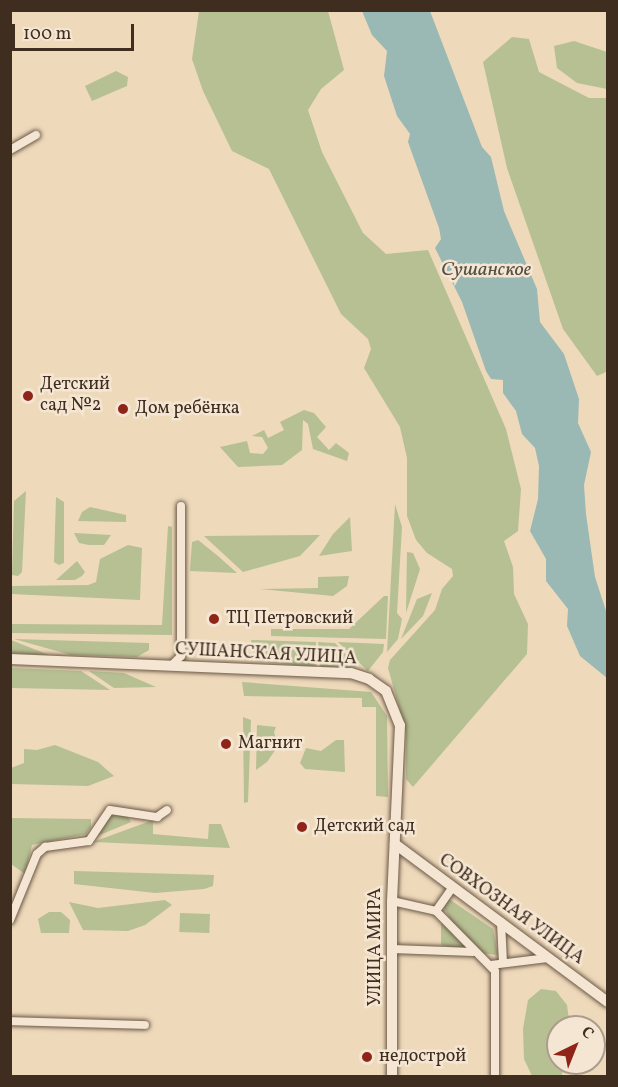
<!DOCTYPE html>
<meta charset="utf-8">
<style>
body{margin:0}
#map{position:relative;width:618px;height:1087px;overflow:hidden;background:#eed9bb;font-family:Vollkorn,serif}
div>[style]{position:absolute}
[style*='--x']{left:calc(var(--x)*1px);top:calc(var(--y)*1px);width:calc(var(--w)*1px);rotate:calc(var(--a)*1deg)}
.green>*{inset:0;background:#b6c092;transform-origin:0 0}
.water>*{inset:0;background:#9ab9b5}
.roads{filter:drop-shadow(0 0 2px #6b5846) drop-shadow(0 0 2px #6b5846)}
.street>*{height:8px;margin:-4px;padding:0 4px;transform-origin:4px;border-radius:4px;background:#f4e6d3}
.secondary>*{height:10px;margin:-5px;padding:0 5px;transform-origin:5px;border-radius:5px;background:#f4e6d3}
.dots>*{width:16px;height:16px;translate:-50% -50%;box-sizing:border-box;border:3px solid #f4e6d3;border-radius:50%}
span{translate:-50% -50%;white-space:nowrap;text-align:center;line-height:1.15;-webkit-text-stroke:5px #f4e6d3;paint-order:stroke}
.poi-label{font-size:18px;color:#3f2d1f}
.left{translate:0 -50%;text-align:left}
.street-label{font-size:18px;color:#3f2d1f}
.water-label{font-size:20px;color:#565044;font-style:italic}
.frame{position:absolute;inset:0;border:12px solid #3f2d1f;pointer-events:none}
.north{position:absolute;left:546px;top:1015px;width:60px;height:60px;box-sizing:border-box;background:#f4e6d3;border:2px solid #ac9c8b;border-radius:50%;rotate:43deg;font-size:16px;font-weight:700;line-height:24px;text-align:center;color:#3f2d1f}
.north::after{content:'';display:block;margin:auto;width:21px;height:27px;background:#8f2418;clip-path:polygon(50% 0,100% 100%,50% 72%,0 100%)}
.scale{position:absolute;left:12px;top:24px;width:122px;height:27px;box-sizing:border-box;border:3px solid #3f2d1f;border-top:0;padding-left:8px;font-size:18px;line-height:21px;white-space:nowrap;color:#3f2d1f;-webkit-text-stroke:4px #f4e6d3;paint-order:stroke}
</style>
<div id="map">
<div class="green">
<div style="clip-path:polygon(199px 11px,328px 11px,344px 70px,321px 89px,308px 110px,322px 152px,363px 233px,386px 254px,428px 250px,506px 429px,521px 489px,518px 531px,504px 541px,513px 567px,514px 594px,528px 624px,527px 654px,413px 787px,406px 779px,406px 732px,388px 668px,390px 660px,435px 610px,442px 589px,453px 576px,452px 569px,427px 553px,416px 540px,407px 516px,407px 458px,400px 427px,364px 368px,371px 349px,368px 339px,341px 314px,269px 169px,232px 151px,203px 91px,192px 59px)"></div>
<div style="clip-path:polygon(512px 37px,529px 39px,539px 72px,589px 98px,607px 98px,608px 371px,597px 376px,563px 329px,507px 168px,483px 62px)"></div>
<div style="clip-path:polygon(574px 41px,607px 52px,607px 89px,577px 83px,557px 68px,554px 46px)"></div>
<div style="clip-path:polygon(116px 71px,128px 77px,127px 86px,92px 101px,85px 86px)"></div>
<div style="clip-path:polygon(304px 410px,314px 413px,326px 427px,317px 437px,329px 450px,336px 443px,349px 453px,347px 461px,313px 449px,308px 424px,303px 420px,302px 450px,282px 465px,238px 467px,220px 447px,247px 441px,250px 453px,263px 454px,268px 448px,262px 437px,252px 436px,264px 430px,268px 438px,284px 430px,280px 422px)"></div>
<div style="clip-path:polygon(26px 491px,22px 572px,18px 576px,12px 575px,14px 501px)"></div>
<div style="clip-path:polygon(56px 497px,64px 502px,64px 563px,59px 565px,54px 562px)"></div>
<div style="clip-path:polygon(395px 504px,402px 527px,397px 613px,402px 619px,398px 639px,387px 652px)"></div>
<div style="clip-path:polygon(90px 507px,126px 515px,126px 522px,78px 521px,82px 512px)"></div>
<div style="clip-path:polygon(350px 517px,352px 551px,319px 556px,333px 534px)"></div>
<div style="clip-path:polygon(168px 526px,172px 527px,172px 635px,11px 633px,11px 624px,162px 625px)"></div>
<div style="clip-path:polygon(74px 533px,111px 535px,104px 545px,89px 545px,79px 543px)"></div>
<div style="clip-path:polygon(320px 535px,300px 556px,243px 572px,204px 536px)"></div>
<div style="clip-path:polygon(198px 540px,218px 556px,237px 573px,190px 571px,192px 542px)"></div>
<div style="clip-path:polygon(128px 545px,142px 548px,140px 600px,11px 594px,12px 586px,88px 585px,96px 582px,100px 559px)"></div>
<div style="clip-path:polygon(407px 552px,413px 553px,420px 569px,406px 613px)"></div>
<div style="clip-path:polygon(77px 561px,85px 572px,82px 576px,75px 580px,56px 580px)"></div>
<div style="clip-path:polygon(349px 576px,347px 586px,333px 596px,260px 589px,318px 588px,318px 577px)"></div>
<div style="clip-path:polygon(432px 593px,423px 616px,401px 639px,417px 599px)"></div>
<div style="clip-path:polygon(384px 596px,388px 596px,386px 639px,271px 636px,271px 629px,349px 629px)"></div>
<div style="clip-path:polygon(14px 639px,149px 643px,149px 650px,137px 657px,71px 655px)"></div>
<div style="clip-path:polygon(11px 640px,49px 655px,11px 653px)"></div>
<div style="clip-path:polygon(251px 640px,316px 642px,316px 664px,314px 667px,255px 661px)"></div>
<div style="clip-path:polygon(318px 642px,335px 643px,358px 667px,321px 667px)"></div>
<div style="clip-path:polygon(338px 642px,384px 644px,383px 652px,368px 671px)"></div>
<div style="clip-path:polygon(11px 668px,81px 671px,110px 690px,11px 688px)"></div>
<div style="clip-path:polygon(89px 671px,124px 673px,156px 687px,114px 688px)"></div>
<div style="clip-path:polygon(242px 682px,371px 692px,387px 716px,388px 797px,376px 796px,376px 707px,362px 707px,362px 698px,244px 696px)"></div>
<div style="clip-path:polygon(243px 717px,251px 720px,248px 802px,244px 803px)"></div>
<div style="clip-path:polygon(257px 725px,276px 727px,274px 732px,278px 746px,267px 762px,256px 770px)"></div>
<div style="clip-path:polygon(336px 740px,344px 740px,345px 772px,305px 769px,300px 763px,306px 748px,321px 751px)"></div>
<div style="clip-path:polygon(55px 745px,98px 762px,114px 776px,88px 786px,11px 784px,11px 768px,24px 763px,24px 749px,37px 750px)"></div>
<div style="clip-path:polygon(115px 813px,127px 816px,131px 822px,95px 837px,107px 815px)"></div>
<div style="clip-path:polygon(11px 818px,91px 819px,91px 827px,86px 834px,32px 845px,25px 874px,11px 864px)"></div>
<div style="clip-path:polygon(153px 820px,153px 834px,208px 839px,209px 824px,221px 824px,230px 848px,93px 842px)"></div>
<div style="clip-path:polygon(74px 871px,214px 875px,213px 886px,204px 889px,155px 893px,74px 884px)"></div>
<div style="clip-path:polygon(449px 899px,493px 929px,498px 955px,479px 953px,453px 924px,444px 908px)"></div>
<div style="clip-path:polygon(165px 900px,172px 905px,145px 925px,128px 931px,83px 930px,69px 902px,98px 908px)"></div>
<div style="clip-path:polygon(49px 912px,61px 912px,70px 920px,69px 933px,41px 933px,38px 919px)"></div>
<div style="left:180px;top:913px;width:30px;height:19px;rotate:2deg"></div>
<div style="clip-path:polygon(441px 923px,448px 928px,467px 950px,441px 945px)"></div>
<div style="clip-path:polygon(541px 989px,556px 991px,567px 1005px,570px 1027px,558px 1027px,558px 1063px,567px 1063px,561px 1076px,532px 1076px,524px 1059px,523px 1029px,528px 1000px)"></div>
</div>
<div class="water">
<div style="clip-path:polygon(362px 11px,430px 11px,482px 147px,491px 157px,504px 211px,537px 289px,540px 322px,564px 354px,579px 399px,578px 423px,591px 452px,584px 485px,586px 514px,595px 577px,607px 614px,607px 678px,580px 656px,567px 626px,568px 609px,546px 581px,546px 559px,530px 531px,538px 499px,539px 466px,535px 448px,522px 434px,516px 411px,503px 393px,503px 380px,491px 379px,486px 371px,462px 302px,435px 248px,441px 239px,439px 228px,408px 142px,410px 134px,397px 116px,384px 76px,387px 51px,372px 35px)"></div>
</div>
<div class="roads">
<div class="street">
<div style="--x:10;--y:150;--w:30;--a:-30"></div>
<div style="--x:171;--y:666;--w:14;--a:-45"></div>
<div style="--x:181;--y:656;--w:150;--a:-90"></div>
<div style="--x:392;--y:901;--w:45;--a:12.8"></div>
<div style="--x:436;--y:911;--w:84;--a:45.5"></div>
<div style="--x:495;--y:971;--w:105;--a:90"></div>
<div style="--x:436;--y:911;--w:29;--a:-55"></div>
<div style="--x:10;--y:920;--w:71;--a:-67.8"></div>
<div style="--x:37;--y:854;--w:11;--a:-41"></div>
<div style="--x:45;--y:847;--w:44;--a:-7.8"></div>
<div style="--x:89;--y:841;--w:37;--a:-56"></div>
<div style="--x:110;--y:810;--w:48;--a:8.5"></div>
<div style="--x:157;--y:817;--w:12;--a:-35"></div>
<div style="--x:501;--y:922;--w:41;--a:87.2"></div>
<div style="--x:392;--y:949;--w:81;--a:2.1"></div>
<div style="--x:491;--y:965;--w:57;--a:-7"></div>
<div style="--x:10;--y:1021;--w:135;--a:1.7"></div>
</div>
<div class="secondary">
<div style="--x:10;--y:659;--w:341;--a:2.4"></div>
<div style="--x:351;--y:673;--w:19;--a:18"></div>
<div style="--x:369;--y:679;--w:21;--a:35"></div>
<div style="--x:386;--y:691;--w:37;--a:68"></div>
<div style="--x:400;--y:725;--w:176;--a:92.6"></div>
<div style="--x:392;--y:901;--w:175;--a:90"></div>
<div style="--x:395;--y:844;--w:265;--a:36.6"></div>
</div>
</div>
<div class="dots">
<div style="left:28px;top:396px;background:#8f2418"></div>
<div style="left:123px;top:409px;background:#8f2418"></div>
<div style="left:214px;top:619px;background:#8f2418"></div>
<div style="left:226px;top:744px;background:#8f2418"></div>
<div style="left:302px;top:827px;background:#8f2418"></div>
<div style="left:367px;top:1057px;background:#8f2418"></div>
</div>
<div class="poi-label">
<span class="left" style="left:40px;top:396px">Детский<br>сад №2</span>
<span class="left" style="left:135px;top:409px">Дом ребёнка</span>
<span class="left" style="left:226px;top:619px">ТЦ Петровский</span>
<span class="left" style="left:238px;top:744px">Магнит</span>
<span class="left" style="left:314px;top:827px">Детский сад</span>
<span class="left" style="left:379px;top:1057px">недострой</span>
</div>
<div class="street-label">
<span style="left:266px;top:655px;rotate:3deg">СУШАНСКАЯ УЛИЦА</span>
<span style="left:511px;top:910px;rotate:36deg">СОВХОЗНАЯ УЛИЦА</span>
<span style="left:376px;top:947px;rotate:-90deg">УЛИЦА МИРА</span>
</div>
<div class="water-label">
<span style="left:486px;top:270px">Сушанское</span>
</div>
<div class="frame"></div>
<div class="north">С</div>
<div class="scale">100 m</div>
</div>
